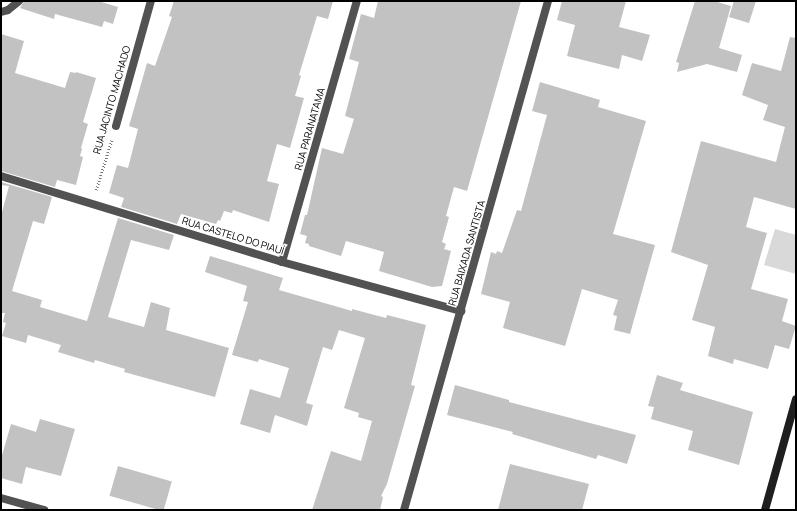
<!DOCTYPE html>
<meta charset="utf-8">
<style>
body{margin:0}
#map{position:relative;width:797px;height:511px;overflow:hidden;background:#fff;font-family:Manrope,sans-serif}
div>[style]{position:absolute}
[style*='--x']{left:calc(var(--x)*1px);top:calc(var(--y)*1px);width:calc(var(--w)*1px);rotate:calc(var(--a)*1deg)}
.green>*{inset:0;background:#d9d9d9}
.building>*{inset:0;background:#c2c2c2;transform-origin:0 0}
.path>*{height:2.5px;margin-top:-1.25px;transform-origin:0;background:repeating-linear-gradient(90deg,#747474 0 1px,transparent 0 3px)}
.street>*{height:8px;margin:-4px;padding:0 4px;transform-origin:4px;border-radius:4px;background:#525252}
.secondary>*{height:8px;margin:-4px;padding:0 4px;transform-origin:4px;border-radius:4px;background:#1f1f1f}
span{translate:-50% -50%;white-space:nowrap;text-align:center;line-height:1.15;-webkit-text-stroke:3px #fff;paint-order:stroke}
.street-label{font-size:10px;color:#000}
.frame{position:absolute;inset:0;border:2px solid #000;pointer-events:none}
</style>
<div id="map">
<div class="green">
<div style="clip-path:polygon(775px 229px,796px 235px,796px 274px,764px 265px)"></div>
</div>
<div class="building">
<div style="clip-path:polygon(24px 1px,98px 1px,118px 7px,113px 24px,104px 21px,102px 27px,55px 14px,54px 19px,20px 8px)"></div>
<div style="clip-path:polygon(174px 1px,333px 1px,328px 19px,317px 16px,299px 75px,301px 76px,295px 96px,304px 98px,290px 148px,277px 144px,267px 181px,279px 184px,269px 222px,233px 210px,232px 213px,224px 211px,220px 221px,218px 220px,216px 224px,181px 214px,177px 224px,121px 207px,124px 198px,109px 193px,117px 165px,128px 168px,138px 129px,129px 126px,147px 63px,155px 66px,172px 17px,169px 16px)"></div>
<div style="clip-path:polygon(378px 1px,521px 1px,467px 191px,454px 187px,446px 216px,449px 217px,442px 242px,446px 244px,444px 249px,451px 251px,442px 286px,432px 287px,379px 271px,384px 252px,346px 241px,341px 256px,309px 246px,309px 244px,305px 243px,307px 236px,300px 234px,305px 215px,307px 215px,322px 148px,343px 154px,354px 119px,345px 116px,359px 62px,349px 59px,361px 14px,374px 18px)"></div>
<div style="clip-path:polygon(562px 1px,626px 1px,619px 27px,650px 35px,642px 61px,622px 55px,619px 69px,567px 56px,575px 25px,557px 20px)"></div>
<div style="clip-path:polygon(695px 1px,714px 1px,731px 6px,719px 48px,742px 55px,737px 72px,707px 64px,677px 72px,679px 63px,676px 62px)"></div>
<div style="clip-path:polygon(734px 1px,756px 1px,749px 23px,729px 17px)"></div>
<div style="clip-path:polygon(1px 34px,24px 41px,15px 73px,65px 88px,70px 72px,76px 73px,76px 72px,96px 78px,83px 122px,88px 124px,81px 148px,82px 149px,80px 156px,83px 157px,76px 185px,57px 180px,55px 187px,1px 171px)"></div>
<div style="clip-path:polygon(790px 37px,796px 38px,796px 209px,754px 197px,746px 227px,767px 233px,751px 289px,788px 299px,782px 321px,796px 326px,789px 349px,775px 345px,768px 369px,734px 359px,733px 364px,708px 356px,715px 327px,692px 320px,708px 265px,671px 252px,701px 141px,776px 162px,785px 127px,763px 120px,768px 105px,742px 95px,752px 63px,781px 71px)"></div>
<div style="clip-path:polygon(540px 82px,600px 100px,598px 107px,646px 121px,613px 234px,655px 245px,630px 334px,614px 330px,617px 316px,613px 315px,618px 300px,582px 289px,565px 346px,503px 328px,510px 302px,481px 294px,491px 252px,496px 254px,497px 251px,502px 253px,517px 210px,521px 211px,547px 115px,532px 111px)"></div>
<div style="clip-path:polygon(1px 182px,52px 197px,44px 224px,33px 221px,12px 291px,42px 300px,40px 307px,87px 321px,118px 218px,174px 235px,169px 250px,131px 240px,108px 317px,144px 327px,151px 302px,170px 308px,166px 330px,229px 348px,215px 397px,124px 372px,125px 369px,95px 360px,94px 363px,58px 352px,61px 345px,28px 335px,26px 343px,2px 336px,6px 323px,3px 322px,5px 313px,1px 313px,1px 216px,9px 186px,1px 185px)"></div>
<div style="clip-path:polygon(210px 256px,283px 278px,279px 290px,352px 311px,352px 309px,386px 318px,387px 315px,426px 325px,411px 385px,415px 386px,387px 484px,381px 496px,383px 497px,380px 510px,312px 510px,331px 451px,361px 461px,372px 421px,358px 417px,359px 413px,344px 408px,365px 338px,339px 330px,332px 350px,323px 347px,306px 403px,313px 405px,307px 426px,275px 415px,270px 433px,240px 424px,250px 389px,280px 398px,289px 368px,259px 359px,258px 362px,232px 355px,248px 302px,243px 301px,247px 286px,205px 272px)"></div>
<div style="clip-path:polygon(657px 375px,683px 383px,680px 390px,753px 412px,739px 465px,688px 450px,693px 431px,651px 419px,654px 407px,648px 406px)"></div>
<div style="clip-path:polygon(455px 385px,509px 400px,509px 402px,636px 435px,627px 464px,598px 455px,596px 459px,512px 434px,513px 432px,447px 415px)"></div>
<div style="clip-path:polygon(40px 419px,75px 429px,61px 476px,26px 467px,22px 484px,1px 478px,1px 459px,11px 424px,36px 432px)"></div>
<div style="clip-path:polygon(510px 464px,589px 484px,582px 510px,498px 510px)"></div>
<div style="left:118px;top:466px;width:56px;height:31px;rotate:16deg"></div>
</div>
<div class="path">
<div style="--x:96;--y:190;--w:53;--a:-72.6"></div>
</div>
<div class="street">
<div style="--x:1;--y:12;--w:7;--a:-16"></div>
<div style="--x:8;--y:10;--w:14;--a:-39"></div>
<div style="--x:116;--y:126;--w:130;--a:-74.4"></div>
<div style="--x:1;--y:176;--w:294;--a:17"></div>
<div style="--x:282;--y:262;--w:186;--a:15.3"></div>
<div style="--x:282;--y:262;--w:272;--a:-74"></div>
<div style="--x:1;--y:498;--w:45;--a:15.6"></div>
<div style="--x:404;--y:510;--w:529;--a:-74.2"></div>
</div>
<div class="secondary">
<div style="--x:765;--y:510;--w:115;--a:-74.4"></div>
</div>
<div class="street-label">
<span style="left:112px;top:100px;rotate:-74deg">RUA JACINTO MACHADO</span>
<span style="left:310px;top:129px;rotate:-74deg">RUA PARANATAMA</span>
<span style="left:233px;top:236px;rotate:17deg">RUA CASTELO DO PIAUÍ</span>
<span style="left:467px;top:253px;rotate:-74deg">RUA BAIXADA SANTISTA</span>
</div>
<div class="frame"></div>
</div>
